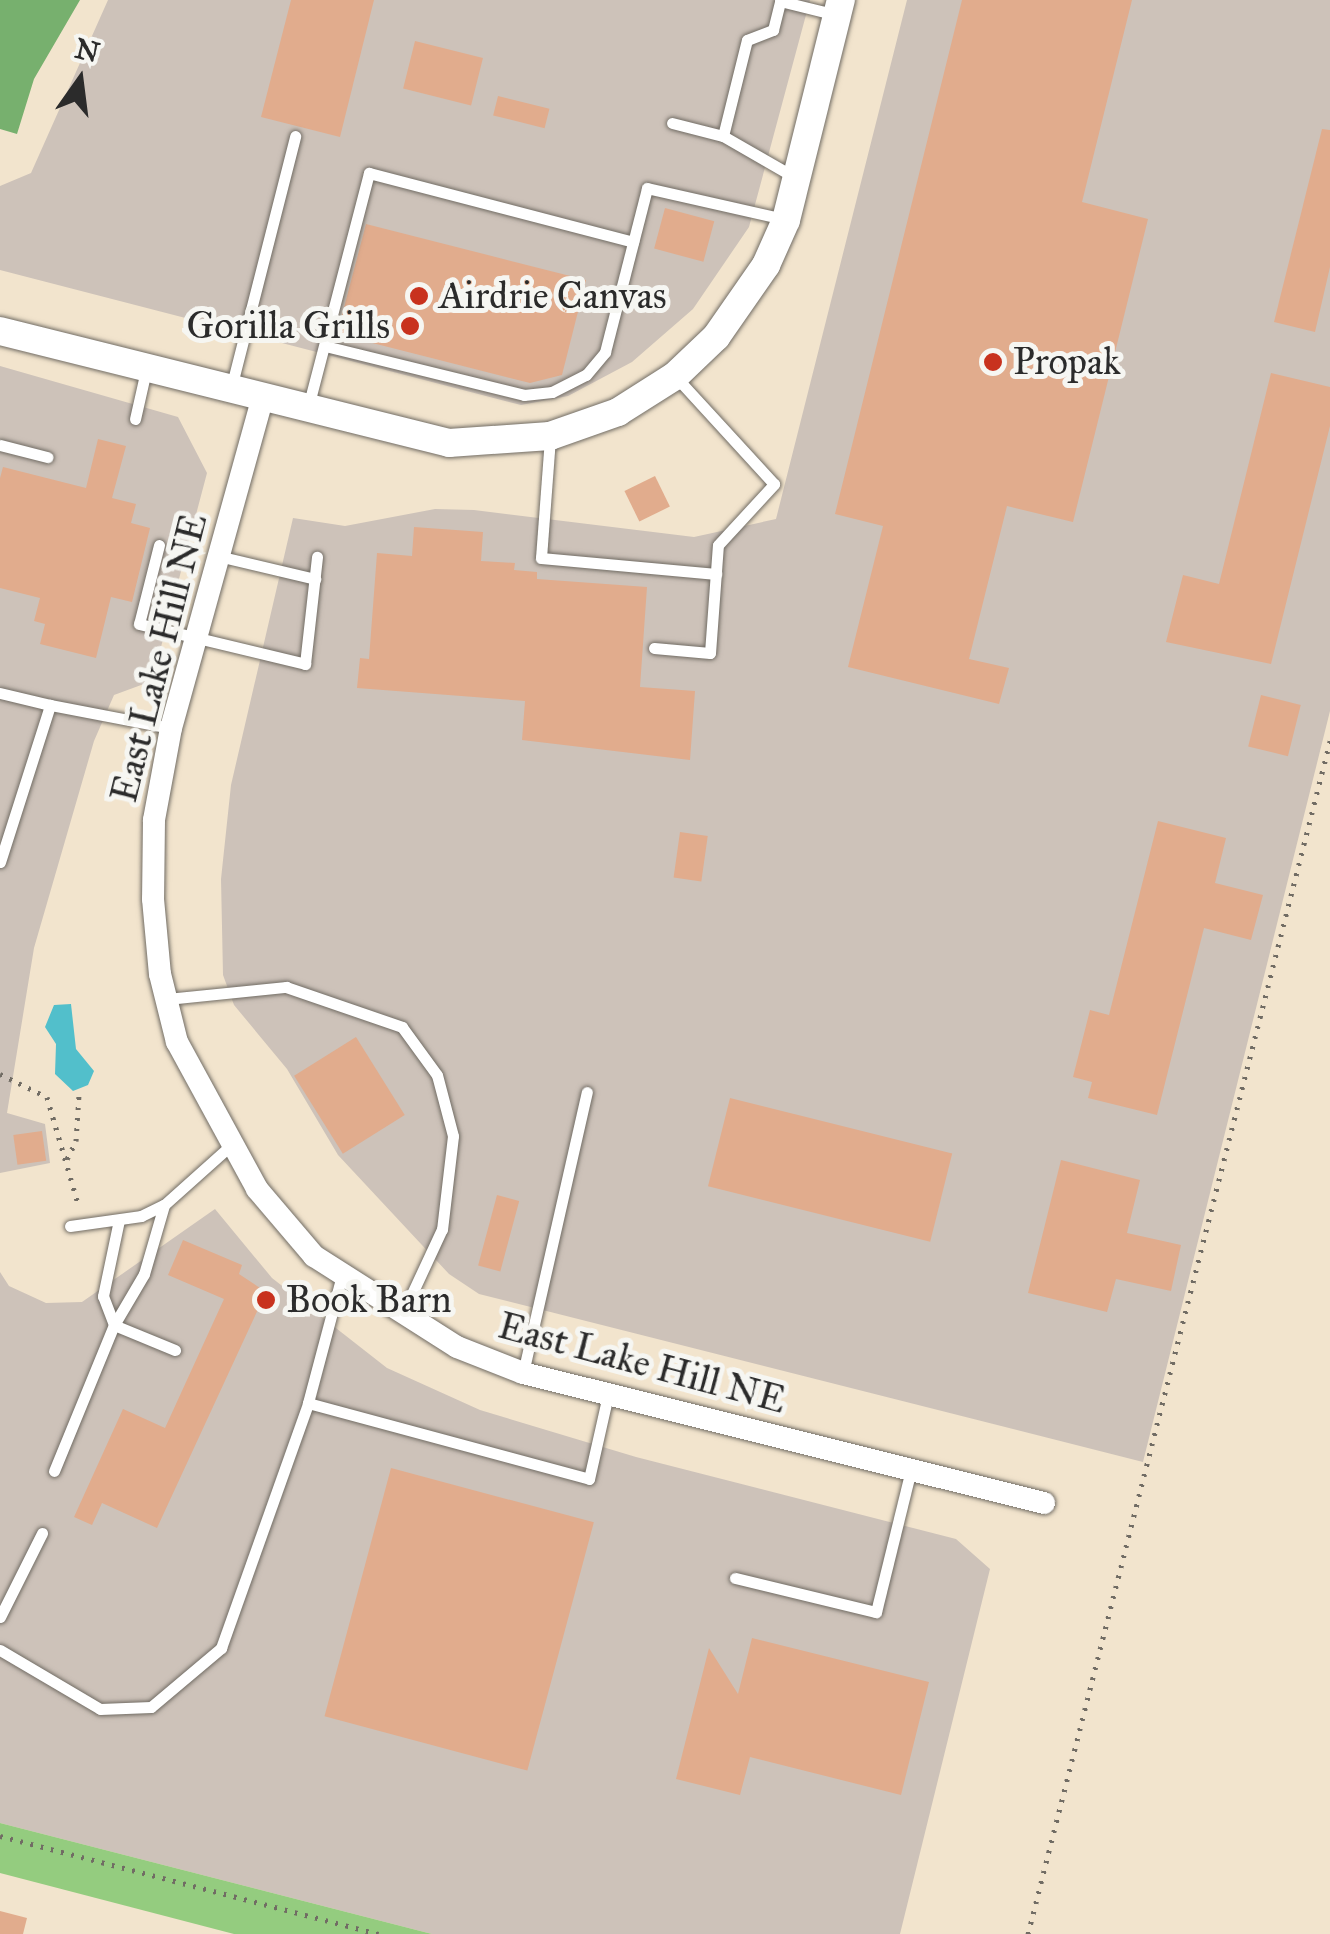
<!DOCTYPE html>
<style>
body{margin:0}
#map{position:relative;width:1330px;height:1934px;overflow:hidden;background:#f2e4cd;font-family:"IM FELL Great Primer",serif}
div>[style]{position:absolute}
[style*='--x']{left:calc(var(--x)*1px);top:calc(var(--y)*1px);width:calc(var(--w)*1px);rotate:calc(var(--a)*1deg)}
.industrial>*{inset:0;background:#cdc2b9}
.green>*{inset:0;background:#94cc7f}
.forest>*{inset:0;background:#77b06e}
.water>*{inset:0;background:#52bfcb}
.building>*{inset:0;background:#e1ac8d;transform-origin:0 0}
.path>*{height:5px;margin-top:-2.5px;transform-origin:0;background:repeating-linear-gradient(90deg,#716c64 0 2.5px,transparent 0 10.5px)}
.roads{filter:drop-shadow(0 0 2px #716c64) drop-shadow(0 0 2px #716c64)}
.service>*{height:11px;margin:-5.5px;padding:0 5.5px;transform-origin:5.5px;border-radius:5.5px;background:#fff}
.minor>*{height:22px;margin:-11px;padding:0 11px;transform-origin:11px;border-radius:11px;background:#fff}
.tertiary>*{height:28px;margin:-14px;padding:0 14px;transform-origin:14px;border-radius:14px;background:#fff}
.dots>*{width:28px;height:28px;translate:-50% -50%;box-sizing:border-box;border:5px solid #f6f6f2;border-radius:50%}
span{translate:-50% -50%;white-space:nowrap;text-align:center;line-height:1.15;-webkit-text-stroke:10px #f6f6f2;paint-order:stroke}
.poi-label{font-size:38px;color:#2b2b2b}
.left{translate:0 -50%;text-align:left}
.right{translate:-100% -50%;text-align:right}
.street-label{font-size:38px;color:#2b2b2b}
.north{position:absolute;left:30px;top:30px;width:100px;height:100px;-webkit-text-stroke:8px #f6f6f2;paint-order:stroke;rotate:14deg;font-size:28px;font-weight:700;line-height:40px;text-align:center;color:#2b2b2b}
.north::after{content:'';display:block;margin:auto;width:35px;height:45px;background:#2b2b2b;clip-path:polygon(50% 0,100% 100%,50% 72%,0 100%)}
</style>
<div id="map">
<div class="industrial">
<div style="clip-path:polygon(108px 0,810px 0,749px 227px,693px 309px,632px 362px,568px 396px,521px 405px,0 270px,0 186px,31px 173px)"></div>
<div style="clip-path:polygon(907px 0,1330px 0,1330px 711px,1143px 1462px,479px 1294px,449px 1274px,338px 1155px,287px 1069px,234px 1005px,223px 975px,221px 879px,231px 785px,293px 518px,345px 526px,435px 509px,474px 510px,694px 537px,776px 519px)"></div>
<div style="clip-path:polygon(0 366px,178px 417px,207px 473px,152px 681px,114px 695px,94px 741px,34px 948px,7px 1113px,45px 1124px,50px 1163px,0 1173px)"></div>
<div style="clip-path:polygon(215px 1209px,272px 1278px,387px 1368px,480px 1410px,636px 1457px,956px 1539px,990px 1569px,900px 1934px,432px 1934px,0 1823px,0 1272px,9px 1286px,46px 1303px,82px 1302px)"></div>
</div>
<div class="green">
<div style="clip-path:polygon(0 1823px,432px 1934px,234px 1934px,0 1873px)"></div>
</div>
<div class="forest">
<div style="clip-path:polygon(0 0,80px 0,34px 79px,17px 134px,0 129px)"></div>
</div>
<div class="water">
<div style="clip-path:polygon(71px 1004px,76px 1049px,94px 1071px,88px 1085px,73px 1091px,55px 1074px,56px 1044px,45px 1027px,54px 1005px)"></div>
</div>
<div class="building">
<div style="clip-path:polygon(291px 0,374px 0,340px 137px,261px 117px)"></div>
<div style="clip-path:polygon(962px 0,1132px 0,1082px 202px,1148px 219px,1073px 522px,1007px 506px,969px 659px,1009px 668px,999px 704px,848px 667px,883px 526px,835px 514px)"></div>
<div style="left:415px;top:41px;width:70px;height:49px;rotate:14deg"></div>
<div style="left:498px;top:96px;width:53px;height:20px;rotate:14deg"></div>
<div style="clip-path:polygon(1322px 129px,1330px 130px,1330px 267px,1315px 332px,1274px 322px)"></div>
<div style="left:665px;top:208px;width:51px;height:42px;rotate:15deg"></div>
<div style="clip-path:polygon(366px 224px,586px 280px,562px 375px,530px 383px,337px 334px)"></div>
<div style="clip-path:polygon(1271px 373px,1330px 387px,1330px 426px,1271px 664px,1166px 642px,1183px 575px,1219px 584px)"></div>
<div style="clip-path:polygon(98px 439px,126px 446px,112px 498px,136px 504px,131px 523px,150px 528px,132px 602px,111px 597px,96px 658px,40px 644px,45px 624px,34px 621px,40px 598px,0 588px,0 478px,3px 467px,86px 488px)"></div>
<div style="left:655px;top:476px;width:34px;height:34px;rotate:64deg"></div>
<div style="clip-path:polygon(414px 527px,483px 532px,481px 561px,515px 563px,514px 570px,537px 572px,537px 579px,647px 587px,640px 687px,695px 691px,690px 760px,522px 740px,525px 701px,357px 688px,360px 658px,369px 659px,377px 553px,412px 556px)"></div>
<div style="left:1261px;top:695px;width:41px;height:53px;rotate:14deg"></div>
<div style="clip-path:polygon(1158px 821px,1226px 838px,1215px 883px,1263px 895px,1251px 940px,1204px 928px,1157px 1115px,1088px 1098px,1092px 1082px,1073px 1077px,1090px 1010px,1109px 1015px)"></div>
<div style="left:680px;top:832px;width:28px;height:46px;rotate:8deg"></div>
<div style="left:356px;top:1037px;width:92px;height:73px;rotate:58deg"></div>
<div style="left:730px;top:1098px;width:229px;height:91px;rotate:14deg"></div>
<div style="left:42px;top:1131px;width:30px;height:29px;rotate:82deg"></div>
<div style="clip-path:polygon(1061px 1160px,1140px 1180px,1127px 1233px,1181px 1245px,1171px 1291px,1116px 1279px,1107px 1312px,1028px 1293px)"></div>
<div style="left:497px;top:1195px;width:23px;height:73px;rotate:15deg"></div>
<div style="clip-path:polygon(183px 1240px,242px 1265px,239px 1274px,266px 1292px,157px 1528px,102px 1503px,92px 1525px,74px 1517px,123px 1409px,165px 1428px,224px 1299px,168px 1275px)"></div>
<div style="left:391px;top:1468px;width:210px;height:257px;rotate:15deg"></div>
<div style="clip-path:polygon(752px 1638px,929px 1682px,901px 1795px,750px 1757px,740px 1795px,676px 1779px,709px 1648px,738px 1694px)"></div>
<div style="clip-path:polygon(0 1911px,27px 1918px,23px 1934px,0 1934px)"></div>
</div>
<div class="path">
<div style="--x:0;--y:1074;--w:52;--a:26.1"></div>
<div style="--x:47;--y:1097;--w:115;--a:73.8"></div>
<div style="--x:67;--y:1159;--w:20;--a:-63"></div>
<div style="--x:76;--y:1141;--w:46;--a:-86.3"></div>
<div style="--x:0;--y:1836;--w:391;--a:14.5"></div>
<div style="--x:1028;--y:1934;--w:1231;--a:-75.79"></div>
</div>
<div class="roads">
<div class="service">
<div style="--x:672;--y:123;--w:53;--a:14.3"></div>
<div style="--x:723;--y:136;--w:84;--a:29.9"></div>
<div style="--x:723;--y:136;--w:99;--a:-76"></div>
<div style="--x:747;--y:40;--w:28;--a:-21"></div>
<div style="--x:773;--y:30;--w:30;--a:-76"></div>
<div style="--x:780;--y:1;--w:59;--a:13.8"></div>
<div style="--x:325;--y:346;--w:205;--a:13.8"></div>
<div style="--x:524;--y:395;--w:28;--a:-6"></div>
<div style="--x:552;--y:392;--w:38;--a:-27"></div>
<div style="--x:586;--y:375;--w:30;--a:-50"></div>
<div style="--x:605;--y:352;--w:169;--a:-75.6"></div>
<div style="--x:647;--y:188;--w:140;--a:12.8"></div>
<div style="--x:231;--y:388;--w:260;--a:-75.7"></div>
<div style="--x:308;--y:407;--w:242;--a:-75.4"></div>
<div style="--x:369;--y:173;--w:273;--a:14.6"></div>
<div style="--x:135;--y:419;--w:50;--a:-77.3"></div>
<div style="--x:550;--y:438;--w:120;--a:94.3"></div>
<div style="--x:541;--y:558;--w:176;--a:5.2"></div>
<div style="--x:0;--y:445;--w:49;--a:14.3"></div>
<div style="--x:159;--y:545;--w:81;--a:104.2"></div>
<div style="--x:139;--y:624;--w:171;--a:13.5"></div>
<div style="--x:305;--y:664;--w:108;--a:-83.6"></div>
<div style="--x:218;--y:556;--w:100;--a:13.3"></div>
<div style="--x:654;--y:648;--w:56;--a:5.1"></div>
<div style="--x:710;--y:653;--w:108;--a:-85.8"></div>
<div style="--x:718;--y:545;--w:83;--a:-47.4"></div>
<div style="--x:774;--y:484;--w:147;--a:-132.5"></div>
<div style="--x:0;--y:693;--w:51;--a:13.5"></div>
<div style="--x:0;--y:862;--w:165;--a:-72.3"></div>
<div style="--x:50;--y:705;--w:123;--a:10.8"></div>
<div style="--x:167;--y:999;--w:120;--a:-5.8"></div>
<div style="--x:286;--y:987;--w:123;--a:19"></div>
<div style="--x:402;--y:1027;--w:59;--a:53.9"></div>
<div style="--x:437;--y:1075;--w:63;--a:75.3"></div>
<div style="--x:453;--y:1136;--w:94;--a:96.7"></div>
<div style="--x:442;--y:1229;--w:95;--a:114.9"></div>
<div style="--x:119;--y:1220;--w:78;--a:101.9"></div>
<div style="--x:103;--y:1296;--w:31;--a:69"></div>
<div style="--x:114;--y:1325;--w:66;--a:22.3"></div>
<div style="--x:70;--y:1226;--w:72;--a:-8"></div>
<div style="--x:141;--y:1216;--w:25;--a:-26"></div>
<div style="--x:164;--y:1205;--w:90;--a:-41.8"></div>
<div style="--x:342;--y:1275;--w:132;--a:104.9"></div>
<div style="--x:308;--y:1403;--w:291;--a:15.1"></div>
<div style="--x:589;--y:1479;--w:86;--a:-77.3"></div>
<div style="--x:523;--y:1373;--w:288;--a:-77.2"></div>
<div style="--x:54;--y:1471;--w:158;--a:-67.7"></div>
<div style="--x:114;--y:1325;--w:59;--a:-59.5"></div>
<div style="--x:144;--y:1274;--w:72;--a:-73.8"></div>
<div style="--x:735;--y:1578;--w:145;--a:13.6"></div>
<div style="--x:876;--y:1612;--w:146;--a:-76.2"></div>
<div style="--x:0;--y:1617;--w:94;--a:-63.4"></div>
<div style="--x:0;--y:1650;--w:116;--a:30.5"></div>
<div style="--x:100;--y:1709;--w:51;--a:-2.2"></div>
<div style="--x:151;--y:1707;--w:92;--a:-40.1"></div>
<div style="--x:221;--y:1648;--w:260;--a:-70.4"></div>
</div>
<div class="minor">
<div style="--x:262;--y:400;--w:340;--a:105.5"></div>
<div style="--x:171;--y:728;--w:94;--a:100.5"></div>
<div style="--x:154;--y:820;--w:79;--a:90.7"></div>
<div style="--x:153;--y:899;--w:75;--a:84.7"></div>
<div style="--x:160;--y:974;--w:70;--a:76"></div>
<div style="--x:177;--y:1042;--w:167;--a:61.4"></div>
<div style="--x:257;--y:1189;--w:88;--a:49.6"></div>
<div style="--x:314;--y:1256;--w:169;--a:32.5"></div>
<div style="--x:457;--y:1347;--w:71;--a:21.5"></div>
<div style="--x:523;--y:1373;--w:537;--a:14.01"></div>
</div>
<div class="tertiary">
<div style="--x:0;--y:331;--w:463;--a:14"></div>
<div style="--x:449;--y:443;--w:101;--a:-4"></div>
<div style="--x:550;--y:436;--w:72;--a:-19.4"></div>
<div style="--x:618;--y:412;--w:67;--a:-32.3"></div>
<div style="--x:675;--y:376;--w:57;--a:-43.6"></div>
<div style="--x:716;--y:337;--w:88;--a:-55.2"></div>
<div style="--x:766;--y:265;--w:49;--a:-66"></div>
<div style="--x:786;--y:220;--w:227;--a:-76"></div>
</div>
</div>
<div class="dots">
<div style="left:419px;top:296px;background:#c8321e"></div>
<div style="left:410px;top:326px;background:#c8321e"></div>
<div style="left:993px;top:362px;background:#c8321e"></div>
<div style="left:266px;top:1300px;background:#c8321e"></div>
</div>
<div class="poi-label">
<span class="left" style="left:439px;top:296px">Airdrie Canvas</span>
<span class="right" style="left:390px;top:326px">Gorilla Grills</span>
<span class="left" style="left:1013px;top:362px">Propak</span>
<span class="left" style="left:286px;top:1300px">Book Barn</span>
</div>
<div class="street-label">
<span style="left:159px;top:658px;rotate:-76deg">East Lake Hill NE</span>
<span style="left:642px;top:1363px;rotate:15deg">East Lake Hill NE</span>
</div>
<div class="north">N</div>
</div>
